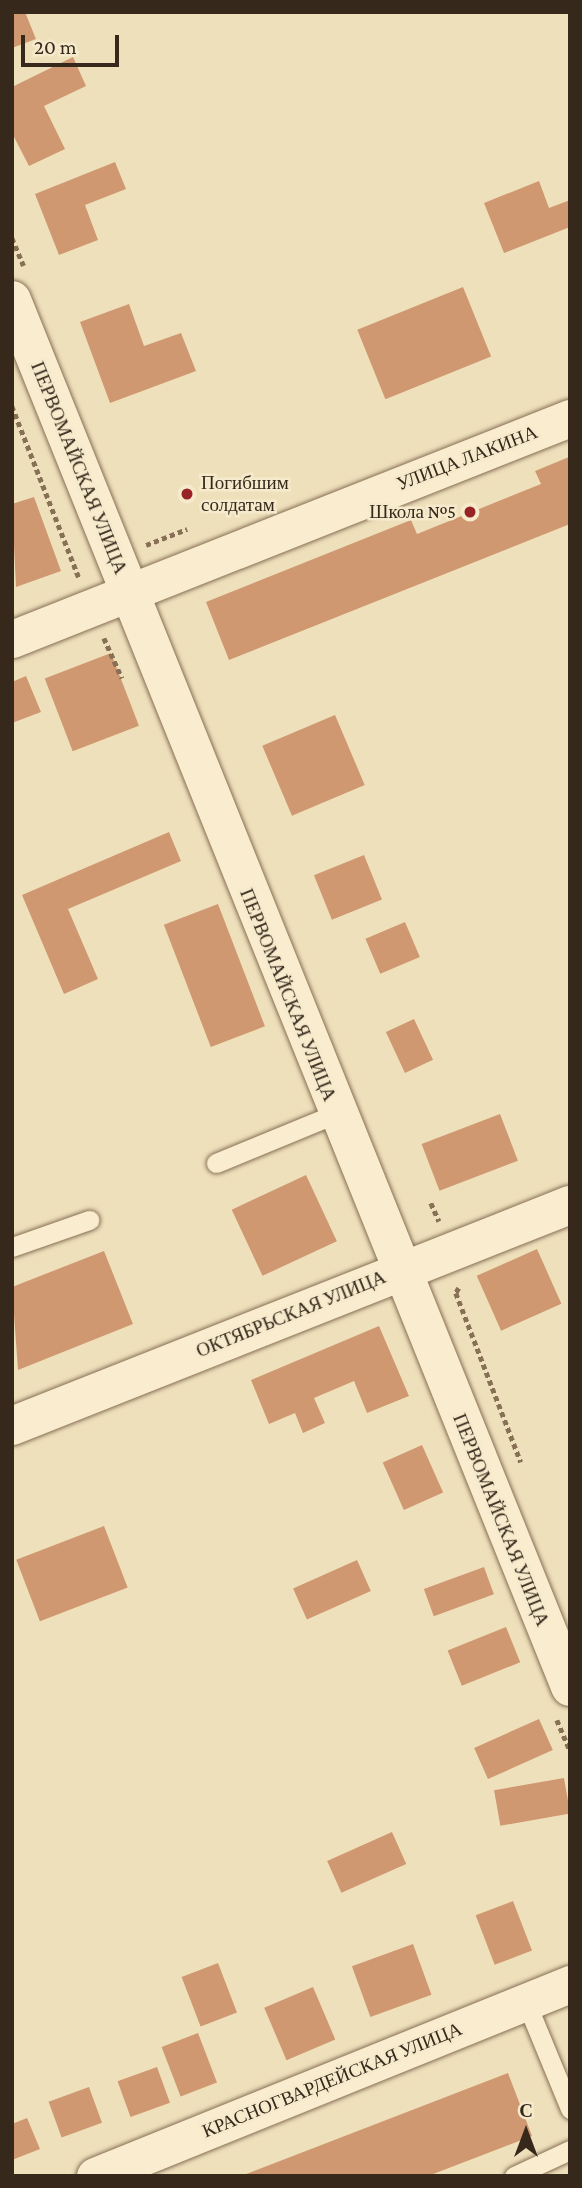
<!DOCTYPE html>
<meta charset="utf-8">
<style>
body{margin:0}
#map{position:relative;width:582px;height:2188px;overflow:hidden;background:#efe0bc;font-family:"Crimson Pro",serif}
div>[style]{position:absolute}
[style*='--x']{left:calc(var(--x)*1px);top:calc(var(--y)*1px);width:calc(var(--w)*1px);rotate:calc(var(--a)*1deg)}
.building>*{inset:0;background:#cf9870;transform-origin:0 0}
.path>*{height:4.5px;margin-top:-2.25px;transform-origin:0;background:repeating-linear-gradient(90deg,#877055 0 5px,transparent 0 8.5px)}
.roads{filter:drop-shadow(0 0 2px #877055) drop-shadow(0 0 2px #877055)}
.lane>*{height:19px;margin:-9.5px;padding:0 9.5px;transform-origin:9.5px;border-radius:9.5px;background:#faedcf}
.street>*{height:37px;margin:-18.5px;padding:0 18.5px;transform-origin:18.5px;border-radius:18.5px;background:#faedcf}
.secondary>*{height:38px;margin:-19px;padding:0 19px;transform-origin:19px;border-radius:19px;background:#faedcf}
.dots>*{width:19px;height:19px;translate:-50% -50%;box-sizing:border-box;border:4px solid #f6eacc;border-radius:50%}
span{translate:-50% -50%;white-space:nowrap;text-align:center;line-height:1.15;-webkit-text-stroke:5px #f6eacc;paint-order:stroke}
.street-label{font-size:19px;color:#36281b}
.poi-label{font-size:19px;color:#36281b}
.left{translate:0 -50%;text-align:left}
.right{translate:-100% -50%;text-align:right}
.frame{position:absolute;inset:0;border:14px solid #36281b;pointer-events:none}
.north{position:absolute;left:491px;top:2097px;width:70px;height:70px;-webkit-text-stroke:5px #f6eacc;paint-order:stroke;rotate:0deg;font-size:19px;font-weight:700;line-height:28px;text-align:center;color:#36281b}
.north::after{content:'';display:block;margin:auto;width:24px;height:32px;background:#36281b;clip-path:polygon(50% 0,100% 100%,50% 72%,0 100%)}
.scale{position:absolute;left:21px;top:35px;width:98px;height:32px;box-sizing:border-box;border:4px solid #36281b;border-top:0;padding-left:9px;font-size:21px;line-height:24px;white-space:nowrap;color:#36281b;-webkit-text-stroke:5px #f6eacc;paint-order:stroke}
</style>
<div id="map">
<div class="building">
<div style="clip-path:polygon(12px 12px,25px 12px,36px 39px,12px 48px)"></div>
<div style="clip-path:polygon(73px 57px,86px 86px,44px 106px,65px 149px,29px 166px,12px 133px,12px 87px)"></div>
<div style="clip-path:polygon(115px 162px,126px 189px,85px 205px,98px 240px,59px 255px,35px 194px)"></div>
<div style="clip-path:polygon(539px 181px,549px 208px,570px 200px,570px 227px,504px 253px,484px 203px)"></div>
<div style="left:463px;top:287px;width:75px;height:114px;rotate:68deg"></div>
<div style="clip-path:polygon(129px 304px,144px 346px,181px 333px,196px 371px,110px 403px,80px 322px)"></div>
<div style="clip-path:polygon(569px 457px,570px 524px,229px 660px,206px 602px,411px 520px,417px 534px,541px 484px,535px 471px)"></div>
<div style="clip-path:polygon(34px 497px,61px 571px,16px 587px,12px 504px)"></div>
<div style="left:111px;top:653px;width:78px;height:71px;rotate:69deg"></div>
<div style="clip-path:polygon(26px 676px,41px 712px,12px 723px,12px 682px)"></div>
<div style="left:335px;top:715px;width:76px;height:79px;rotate:67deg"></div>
<div style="clip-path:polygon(169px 832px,181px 861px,68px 909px,98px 979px,64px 994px,22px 895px)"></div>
<div style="left:364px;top:855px;width:48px;height:54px;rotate:68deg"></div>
<div style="left:218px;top:904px;width:131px;height:58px;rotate:69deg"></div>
<div style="left:405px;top:922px;width:38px;height:43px;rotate:67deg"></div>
<div style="left:414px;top:1019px;width:45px;height:31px;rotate:65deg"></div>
<div style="left:500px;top:1114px;width:50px;height:84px;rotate:69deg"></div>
<div style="left:306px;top:1175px;width:73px;height:82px;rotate:65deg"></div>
<div style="left:537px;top:1249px;width:60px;height:66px;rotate:66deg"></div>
<div style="clip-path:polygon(104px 1251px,133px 1324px,18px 1370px,12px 1287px)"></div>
<div style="clip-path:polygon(379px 1326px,409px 1396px,367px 1413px,354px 1381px,314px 1398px,325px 1423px,303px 1433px,295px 1413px,269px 1424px,251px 1380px)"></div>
<div style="left:422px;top:1445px;width:52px;height:43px;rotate:66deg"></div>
<div style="left:104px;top:1526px;width:66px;height:94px;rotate:69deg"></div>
<div style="left:357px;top:1560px;width:34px;height:70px;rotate:66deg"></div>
<div style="left:484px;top:1567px;width:29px;height:64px;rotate:70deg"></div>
<div style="left:506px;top:1627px;width:38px;height:63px;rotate:68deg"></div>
<div style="left:539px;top:1719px;width:34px;height:71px;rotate:66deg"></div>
<div style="left:564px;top:1778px;width:36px;height:71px;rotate:80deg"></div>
<div style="left:392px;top:1832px;width:35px;height:71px;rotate:66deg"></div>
<div style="left:513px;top:1901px;width:53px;height:40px;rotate:69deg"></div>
<div style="left:413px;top:1944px;width:54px;height:65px;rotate:70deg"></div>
<div style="left:218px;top:1963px;width:53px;height:39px;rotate:69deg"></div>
<div style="left:313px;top:1987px;width:57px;height:53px;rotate:67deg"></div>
<div style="left:198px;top:2033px;width:53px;height:39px;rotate:69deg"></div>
<div style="left:157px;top:2067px;width:38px;height:42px;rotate:70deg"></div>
<div style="clip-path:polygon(508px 2073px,532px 2136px,428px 2176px,241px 2176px)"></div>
<div style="left:89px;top:2087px;width:38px;height:43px;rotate:70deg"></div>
<div style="clip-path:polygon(27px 2118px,40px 2149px,12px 2160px,12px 2124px)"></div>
</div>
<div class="path">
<div style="--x:12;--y:238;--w:30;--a:67"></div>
<div style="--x:12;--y:406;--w:185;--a:68.7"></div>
<div style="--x:146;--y:545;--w:44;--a:-21.3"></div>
<div style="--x:104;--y:638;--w:44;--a:65.8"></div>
<div style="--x:431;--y:1203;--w:20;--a:66"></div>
<div style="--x:459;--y:1288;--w:6;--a:121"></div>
<div style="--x:456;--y:1293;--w:181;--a:69"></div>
<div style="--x:557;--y:1720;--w:34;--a:67"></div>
</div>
<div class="roads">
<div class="lane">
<div style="--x:216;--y:1163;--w:129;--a:-22.4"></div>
<div style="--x:12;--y:1247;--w:82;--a:-19.3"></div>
<div style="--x:526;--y:2002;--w:116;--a:67.6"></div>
<div style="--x:514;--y:2176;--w:62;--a:-24.9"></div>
</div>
<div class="street">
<div style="--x:12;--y:639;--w:600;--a:-21.61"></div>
<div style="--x:95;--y:2176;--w:512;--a:-22.01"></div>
</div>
<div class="secondary">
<div style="--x:12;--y:300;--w:1495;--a:68.08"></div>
<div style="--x:12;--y:1426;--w:600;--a:-21.61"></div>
</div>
</div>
<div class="dots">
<div style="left:187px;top:494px;background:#982324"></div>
<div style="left:470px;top:512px;background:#982324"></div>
</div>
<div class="street-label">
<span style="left:467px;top:458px;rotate:-21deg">УЛИЦА ЛАКИНА</span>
<span style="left:79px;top:468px;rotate:68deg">ПЕРВОМАЙСКАЯ УЛИЦА</span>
<span style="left:288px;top:995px;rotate:68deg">ПЕРВОМАЙСКАЯ УЛИЦА</span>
<span style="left:291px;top:1314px;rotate:-22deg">ОКТЯБРЬСКАЯ УЛИЦА</span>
<span style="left:501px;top:1520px;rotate:68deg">ПЕРВОМАЙСКАЯ УЛИЦА</span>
<span style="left:332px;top:2080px;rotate:-22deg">КРАСНОГВАРДЕЙСКАЯ УЛИЦА</span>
</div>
<div class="poi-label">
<span class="left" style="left:201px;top:494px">Погибшим<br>солдатам</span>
<span class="right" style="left:456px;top:512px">Школа №5</span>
</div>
<div class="frame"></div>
<div class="north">С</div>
<div class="scale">20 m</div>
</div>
